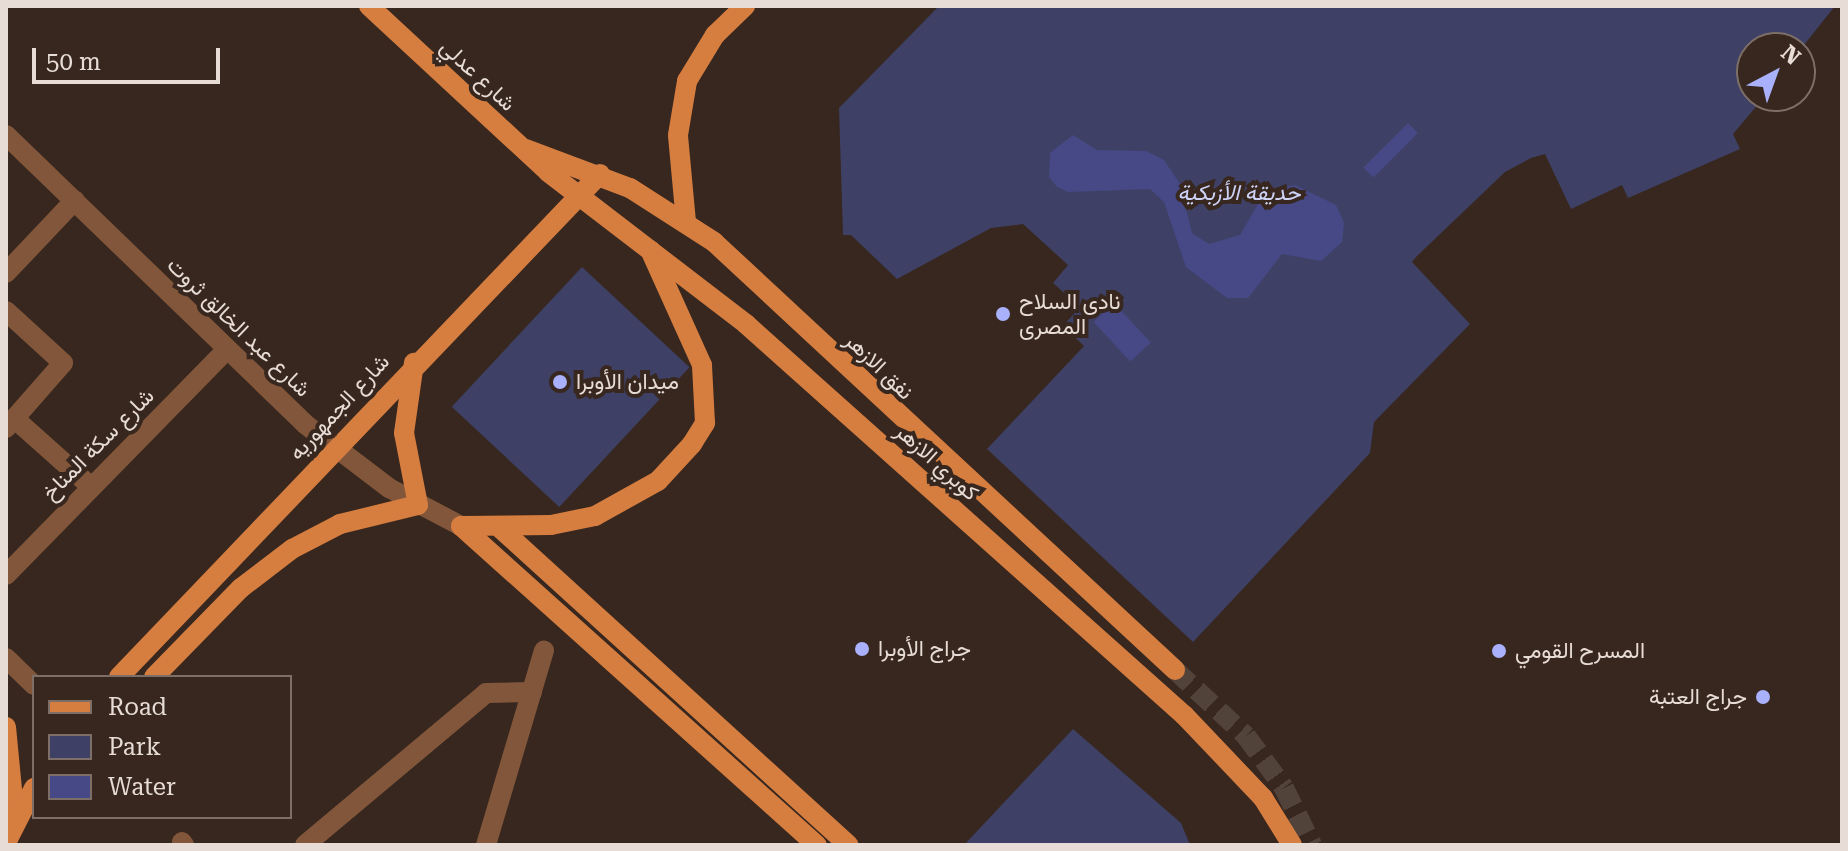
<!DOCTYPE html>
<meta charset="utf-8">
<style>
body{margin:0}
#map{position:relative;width:1848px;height:851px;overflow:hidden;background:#37271e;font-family:"Roboto Serif",Vazirmatn,serif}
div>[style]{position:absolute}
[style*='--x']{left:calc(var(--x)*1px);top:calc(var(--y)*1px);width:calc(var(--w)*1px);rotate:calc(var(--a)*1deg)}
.green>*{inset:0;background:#3e4165;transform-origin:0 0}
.water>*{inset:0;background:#464985;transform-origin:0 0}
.major-tunnel>*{height:20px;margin-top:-10px;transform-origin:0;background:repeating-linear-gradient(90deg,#51423a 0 20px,transparent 0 30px)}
.minor>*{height:20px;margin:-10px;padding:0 10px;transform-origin:10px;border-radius:10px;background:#82563a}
.major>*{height:20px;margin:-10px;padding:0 10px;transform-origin:10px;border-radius:10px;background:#d67d40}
.dots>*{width:22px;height:22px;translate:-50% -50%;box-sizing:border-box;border:4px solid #37271e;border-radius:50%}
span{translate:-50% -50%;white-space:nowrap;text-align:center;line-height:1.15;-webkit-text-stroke:8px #37271e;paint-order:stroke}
.street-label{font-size:22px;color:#e7dcd6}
.park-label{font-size:22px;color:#ced3f8;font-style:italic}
.poi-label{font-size:22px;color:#e7dcd6}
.left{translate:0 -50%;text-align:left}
.right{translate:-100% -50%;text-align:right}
.frame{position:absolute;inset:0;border:8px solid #e7dcd6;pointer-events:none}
.legend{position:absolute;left:32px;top:675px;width:260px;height:144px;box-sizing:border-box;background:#37271e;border:2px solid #7d6f68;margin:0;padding:10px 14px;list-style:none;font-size:24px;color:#e7dcd6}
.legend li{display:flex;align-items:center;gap:16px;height:40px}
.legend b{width:40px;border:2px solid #7d6f68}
.north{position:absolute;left:1736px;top:32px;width:80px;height:80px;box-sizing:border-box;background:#37271e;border:2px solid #7d6f68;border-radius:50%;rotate:41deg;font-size:22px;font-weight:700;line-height:32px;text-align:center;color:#e7dcd6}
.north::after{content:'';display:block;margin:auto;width:28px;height:36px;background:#a9b0fc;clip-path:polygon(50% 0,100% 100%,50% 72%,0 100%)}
.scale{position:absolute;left:32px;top:48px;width:188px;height:36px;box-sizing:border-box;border:4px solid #e7dcd6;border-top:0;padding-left:10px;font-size:24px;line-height:28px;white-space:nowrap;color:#e7dcd6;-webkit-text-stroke:6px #37271e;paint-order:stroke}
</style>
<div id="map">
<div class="green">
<div style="clip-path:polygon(939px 6px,1835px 6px,1800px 50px,1752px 48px,1752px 96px,1765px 96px,1733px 134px,1740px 149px,1628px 198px,1622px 185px,1571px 209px,1545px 154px,1531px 158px,1505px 172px,1417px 256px,1412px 262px,1470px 324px,1374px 422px,1370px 453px,1193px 642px,987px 449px,1084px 346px,1063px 326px,1080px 307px,1053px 283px,1068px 265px,1023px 224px,991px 228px,897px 279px,851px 235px,843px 235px,839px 108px)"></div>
<div style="left:582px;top:267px;width:147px;height:191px;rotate:43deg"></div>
<div style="clip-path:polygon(1073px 729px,1181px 823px,1190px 845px,964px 845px)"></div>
</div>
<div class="water">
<div style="left:1408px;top:123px;width:14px;height:63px;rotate:45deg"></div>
<div style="clip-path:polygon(1073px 135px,1097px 150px,1146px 151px,1164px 160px,1180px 184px,1192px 233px,1209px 244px,1240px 235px,1265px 192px,1295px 185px,1336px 205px,1344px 223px,1342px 242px,1321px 261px,1282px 254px,1248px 298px,1227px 298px,1186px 267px,1164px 202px,1150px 189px,1068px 192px,1057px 187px,1049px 177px,1050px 153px)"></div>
<div style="left:1114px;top:303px;width:54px;height:28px;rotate:47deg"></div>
</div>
<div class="major-tunnel">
<div style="--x:1175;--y:670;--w:97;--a:42.9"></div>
<div style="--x:1246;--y:736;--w:64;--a:53.8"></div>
<div style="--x:1284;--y:788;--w:64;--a:63.8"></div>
</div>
<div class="minor">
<div style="--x:6;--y:135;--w:416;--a:44"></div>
<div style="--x:305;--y:424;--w:106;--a:37.3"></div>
<div style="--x:389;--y:488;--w:81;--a:27.8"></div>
<div style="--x:6;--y:273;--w:100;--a:-46.6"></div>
<div style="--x:6;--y:311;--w:77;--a:42.4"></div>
<div style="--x:63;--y:363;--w:86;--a:131.2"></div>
<div style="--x:15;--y:419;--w:99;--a:41.7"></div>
<div style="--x:6;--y:575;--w:316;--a:-45.6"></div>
<div style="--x:6;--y:658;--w:39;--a:44"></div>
<div style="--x:182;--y:842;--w:4;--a:56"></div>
<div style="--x:305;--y:845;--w:236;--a:-40"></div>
<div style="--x:486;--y:693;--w:46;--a:-1.2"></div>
<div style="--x:486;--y:845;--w:203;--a:-73.4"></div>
</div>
<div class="major">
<div style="--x:369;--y:6;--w:244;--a:42.8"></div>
<div style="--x:548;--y:172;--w:250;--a:37.5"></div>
<div style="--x:746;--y:324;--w:587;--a:41.76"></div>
<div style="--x:1184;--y:715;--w:115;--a:46.4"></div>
<div style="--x:1263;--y:798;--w:55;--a:58.3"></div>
<div style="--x:526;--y:149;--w:111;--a:20.6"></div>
<div style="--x:630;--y:188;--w:100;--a:32.7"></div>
<div style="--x:714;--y:242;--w:629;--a:42.87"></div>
<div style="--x:686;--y:222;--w:87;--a:-95.3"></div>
<div style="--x:678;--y:135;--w:55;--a:-80.5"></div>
<div style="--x:687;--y:81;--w:54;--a:-58.7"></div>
<div style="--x:715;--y:35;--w:42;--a:-44"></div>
<div style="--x:461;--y:526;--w:478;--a:41.9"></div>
<div style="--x:461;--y:526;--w:90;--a:-0.6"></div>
<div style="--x:551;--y:525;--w:45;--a:-11.6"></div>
<div style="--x:595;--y:516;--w:72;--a:-29.1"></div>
<div style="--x:658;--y:481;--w:50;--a:-47.4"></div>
<div style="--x:692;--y:444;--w:25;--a:-58"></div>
<div style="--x:705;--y:423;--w:58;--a:-93"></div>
<div style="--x:702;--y:365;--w:126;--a:-114.3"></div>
<div style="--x:500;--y:528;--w:471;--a:42.3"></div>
<div style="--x:119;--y:677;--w:696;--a:-46.28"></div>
<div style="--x:154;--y:677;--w:124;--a:-45.7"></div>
<div style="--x:241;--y:588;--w:64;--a:-37.4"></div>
<div style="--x:292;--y:549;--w:54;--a:-27.5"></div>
<div style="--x:340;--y:524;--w:80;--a:-13.7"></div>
<div style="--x:418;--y:505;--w:73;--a:-101"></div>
<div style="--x:404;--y:433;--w:71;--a:-81.9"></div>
<div style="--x:6;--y:727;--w:94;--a:84.5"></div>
<div style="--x:6;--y:843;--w:62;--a:-63"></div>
</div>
<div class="dots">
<div style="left:1003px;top:314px;background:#a9b0fc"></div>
<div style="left:560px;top:382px;background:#a9b0fc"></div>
<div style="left:862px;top:649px;background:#a9b0fc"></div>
<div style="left:1499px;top:651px;background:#a9b0fc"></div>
<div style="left:1763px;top:697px;background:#a9b0fc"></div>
</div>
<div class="street-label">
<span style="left:478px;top:75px;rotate:43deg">شارع عدلي</span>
<span style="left:239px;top:327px;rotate:44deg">شارع عبد الخالق ثروت</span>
<span style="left:879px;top:366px;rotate:44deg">نفق الازهر</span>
<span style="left:339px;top:407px;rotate:-47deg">شارع الجمهوريه</span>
<span style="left:98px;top:444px;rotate:-45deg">شارع سكة المناخ</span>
<span style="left:937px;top:462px;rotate:42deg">كوبري الازهر</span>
</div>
<div class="park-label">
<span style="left:1239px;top:193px">حديقة الأزبكية</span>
</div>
<div class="poi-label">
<span class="left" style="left:1019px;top:314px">نادى السلاح<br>المصرى</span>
<span class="left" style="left:576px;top:382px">ميدان الأوبرا</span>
<span class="left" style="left:878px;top:649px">جراج الأوبرا</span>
<span class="left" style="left:1515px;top:651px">المسرح القومي</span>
<span class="right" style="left:1747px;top:697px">جراج العتبة</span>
</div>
<div class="frame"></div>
<ul class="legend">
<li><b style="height:10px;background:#d67d40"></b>Road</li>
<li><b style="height:22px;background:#3e4165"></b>Park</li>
<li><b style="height:22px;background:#464985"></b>Water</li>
</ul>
<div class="north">N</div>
<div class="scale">50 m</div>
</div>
